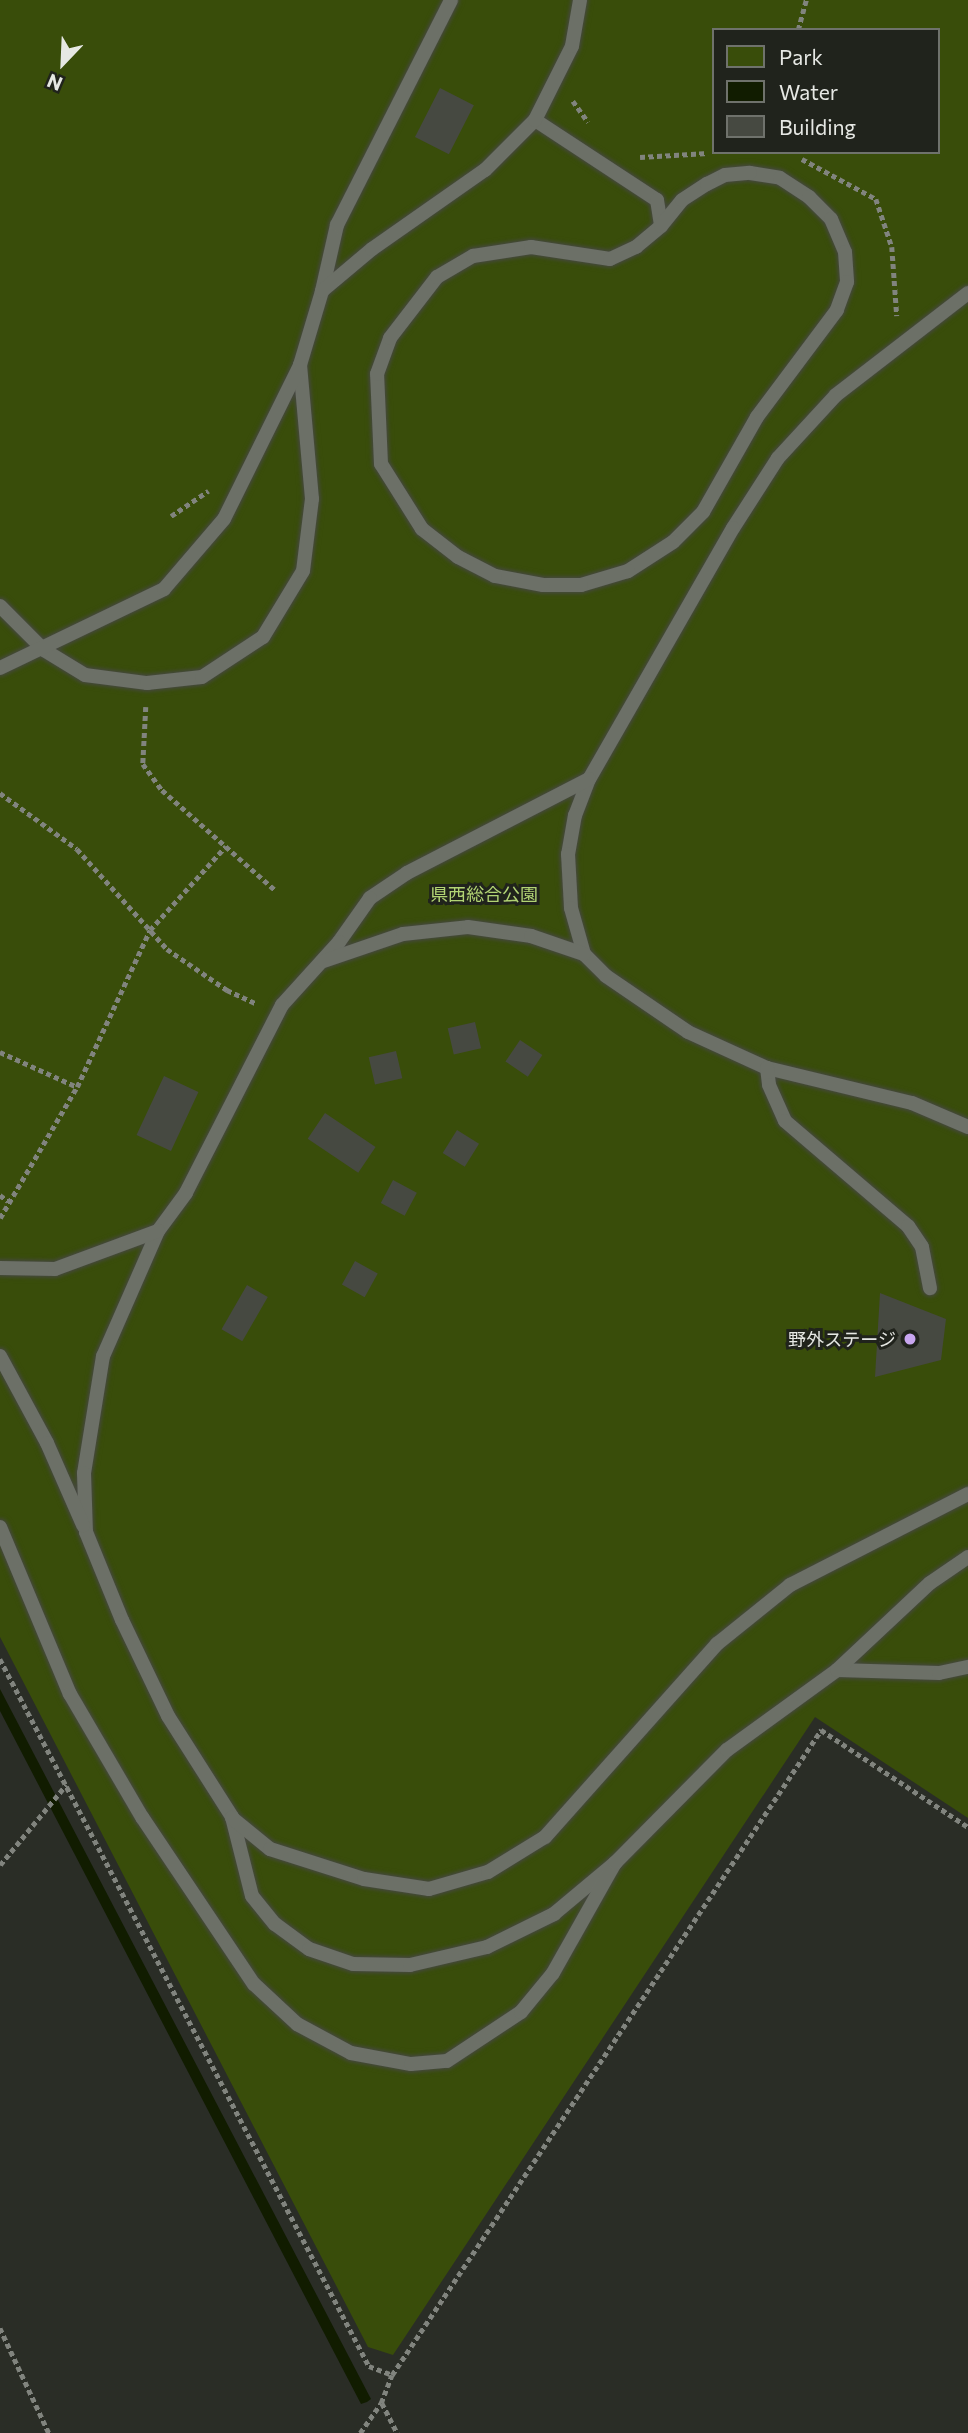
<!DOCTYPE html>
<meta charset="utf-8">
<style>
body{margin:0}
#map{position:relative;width:968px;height:2433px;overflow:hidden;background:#2a2d26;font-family:Commissioner,"Noto Sans JP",sans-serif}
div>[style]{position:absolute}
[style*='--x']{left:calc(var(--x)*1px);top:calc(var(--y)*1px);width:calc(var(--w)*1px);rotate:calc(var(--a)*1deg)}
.green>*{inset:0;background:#394d0a}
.water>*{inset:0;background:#111c00}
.building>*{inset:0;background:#464941;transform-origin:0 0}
.path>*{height:4.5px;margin-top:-2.25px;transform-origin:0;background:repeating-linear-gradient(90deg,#81847e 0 5px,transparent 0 8.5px)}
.roads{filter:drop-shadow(0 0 2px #464842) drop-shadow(0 0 2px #464842)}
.lane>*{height:14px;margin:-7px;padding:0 7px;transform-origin:7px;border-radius:7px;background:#6c7067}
.dots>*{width:19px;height:19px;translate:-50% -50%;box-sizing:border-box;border:4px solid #20231c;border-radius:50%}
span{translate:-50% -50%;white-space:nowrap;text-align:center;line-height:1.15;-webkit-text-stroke:6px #20231c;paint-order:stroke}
.park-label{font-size:18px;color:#b2d474}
.poi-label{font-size:18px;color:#e6e8e4}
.right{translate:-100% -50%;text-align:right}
.legend{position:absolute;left:712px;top:28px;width:228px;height:126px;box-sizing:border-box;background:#20231c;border:2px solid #6f726c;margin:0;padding:9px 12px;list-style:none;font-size:21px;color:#e6e8e4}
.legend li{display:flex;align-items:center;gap:14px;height:35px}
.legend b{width:35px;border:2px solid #6f726c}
.north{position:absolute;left:28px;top:28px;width:70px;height:70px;-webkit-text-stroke:5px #20231c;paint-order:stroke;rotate:203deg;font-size:19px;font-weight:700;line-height:28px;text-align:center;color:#e6e8e4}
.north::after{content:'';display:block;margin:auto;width:24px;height:32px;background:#e6e8e4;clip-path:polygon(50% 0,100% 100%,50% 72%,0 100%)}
</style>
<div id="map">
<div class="green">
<div style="clip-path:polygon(evenodd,0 0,968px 0,968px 1818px,815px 1717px,393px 2355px,368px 2347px,0 1637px,0 0,714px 30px,938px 30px,938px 152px,714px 152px,714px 30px)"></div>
</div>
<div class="water">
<div style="clip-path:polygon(0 1689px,371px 2399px,367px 2402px,361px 2404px,0 1711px)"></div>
</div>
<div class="building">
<div style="left:440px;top:88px;width:38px;height:55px;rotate:27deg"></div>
<div style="left:475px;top:1022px;width:27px;height:28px;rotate:77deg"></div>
<div style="left:520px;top:1040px;width:27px;height:26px;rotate:34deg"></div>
<div style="left:396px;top:1051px;width:28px;height:28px;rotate:77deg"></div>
<div style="left:164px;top:1076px;width:38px;height:65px;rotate:25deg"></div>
<div style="left:325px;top:1113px;width:61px;height:31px;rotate:34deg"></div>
<div style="left:457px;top:1130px;width:26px;height:27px;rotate:32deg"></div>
<div style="left:393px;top:1180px;width:27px;height:26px;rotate:28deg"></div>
<div style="left:355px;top:1261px;width:26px;height:27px;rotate:29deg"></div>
<div style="left:247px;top:1285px;width:24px;height:51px;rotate:30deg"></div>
<div style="clip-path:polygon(880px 1293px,946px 1319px,941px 1360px,875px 1377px)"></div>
</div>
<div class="path">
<div style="--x:798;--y:30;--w:31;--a:-75"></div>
<div style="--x:573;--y:101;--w:26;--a:54"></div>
<div style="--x:640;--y:157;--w:68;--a:-3.4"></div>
<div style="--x:802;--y:159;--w:84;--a:28.4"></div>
<div style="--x:876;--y:199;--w:51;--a:71.6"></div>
<div style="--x:892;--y:247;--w:69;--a:85.9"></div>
<div style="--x:171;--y:516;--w:45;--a:-34"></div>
<div style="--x:146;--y:707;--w:57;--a:93"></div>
<div style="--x:143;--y:764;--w:32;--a:54"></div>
<div style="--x:162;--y:790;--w:151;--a:41.5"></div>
<div style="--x:0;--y:793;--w:95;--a:36"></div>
<div style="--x:77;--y:849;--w:135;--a:48"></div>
<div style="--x:167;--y:949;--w:73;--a:34.3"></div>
<div style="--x:227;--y:990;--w:31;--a:25"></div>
<div style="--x:0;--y:1052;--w:85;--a:24.4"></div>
<div style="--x:0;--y:1195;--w:10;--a:37"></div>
<div style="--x:0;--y:1218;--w:152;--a:-59.6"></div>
<div style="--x:77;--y:1087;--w:173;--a:-65.1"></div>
<div style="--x:150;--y:930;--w:113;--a:-47.9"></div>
<div style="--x:0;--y:1659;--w:798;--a:62.44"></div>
<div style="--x:369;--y:2366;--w:25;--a:21"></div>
<div style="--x:392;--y:2375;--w:775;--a:-56.37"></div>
<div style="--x:821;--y:1730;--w:176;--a:33.4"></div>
<div style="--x:0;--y:1865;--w:104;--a:-50.5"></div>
<div style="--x:0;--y:2328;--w:116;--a:65"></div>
<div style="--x:382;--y:2403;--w:34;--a:63"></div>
<div style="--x:360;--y:2433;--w:37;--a:-55"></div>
<div style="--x:381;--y:2403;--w:30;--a:-69"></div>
</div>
<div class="roads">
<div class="lane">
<div style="--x:535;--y:120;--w:146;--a:33.3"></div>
<div style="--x:657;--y:200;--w:26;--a:81"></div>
<div style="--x:750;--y:173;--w:30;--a:9"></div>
<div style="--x:780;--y:178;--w:35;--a:33"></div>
<div style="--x:809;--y:197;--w:31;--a:45"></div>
<div style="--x:831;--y:219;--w:36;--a:67"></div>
<div style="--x:845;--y:252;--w:30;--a:86"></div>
<div style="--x:847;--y:282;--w:30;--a:110"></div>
<div style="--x:837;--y:310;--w:134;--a:126.8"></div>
<div style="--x:757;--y:417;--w:109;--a:119.6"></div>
<div style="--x:703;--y:512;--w:42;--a:135"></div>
<div style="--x:673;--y:542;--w:54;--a:147.2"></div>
<div style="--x:628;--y:571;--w:49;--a:163.4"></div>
<div style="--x:581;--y:585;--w:38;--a:180"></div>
<div style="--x:543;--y:585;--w:49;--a:-169.4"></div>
<div style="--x:495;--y:576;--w:42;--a:-152.8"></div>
<div style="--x:458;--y:557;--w:46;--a:-142.1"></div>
<div style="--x:422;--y:529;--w:77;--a:-122.2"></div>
<div style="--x:381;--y:464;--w:90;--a:-92.5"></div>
<div style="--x:377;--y:374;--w:38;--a:-70"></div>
<div style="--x:390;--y:338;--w:77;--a:-52.4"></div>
<div style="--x:437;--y:277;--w:42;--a:-30.3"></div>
<div style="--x:473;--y:256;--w:59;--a:-8.8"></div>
<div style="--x:531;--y:247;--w:80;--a:8.6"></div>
<div style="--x:610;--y:259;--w:29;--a:-25"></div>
<div style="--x:636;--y:247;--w:33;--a:-40"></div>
<div style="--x:661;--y:226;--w:33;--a:-51"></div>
<div style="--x:682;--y:200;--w:30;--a:-33"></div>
<div style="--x:707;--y:184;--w:20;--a:-27"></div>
<div style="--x:725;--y:175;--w:25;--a:-5"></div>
<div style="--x:322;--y:291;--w:68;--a:-77.2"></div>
<div style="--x:337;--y:225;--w:252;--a:-63.1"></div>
<div style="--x:968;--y:293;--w:167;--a:142.3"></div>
<div style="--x:836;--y:395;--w:86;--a:132.6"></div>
<div style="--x:778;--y:458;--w:83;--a:122.7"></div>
<div style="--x:733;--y:528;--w:289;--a:119.8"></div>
<div style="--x:589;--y:779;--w:39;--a:111"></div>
<div style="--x:575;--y:815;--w:40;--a:100"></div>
<div style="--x:568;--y:854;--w:54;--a:86.8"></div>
<div style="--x:571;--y:908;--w:48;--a:74.2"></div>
<div style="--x:584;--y:954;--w:31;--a:45"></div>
<div style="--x:606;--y:976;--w:99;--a:34.3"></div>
<div style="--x:688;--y:1032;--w:87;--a:24.5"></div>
<div style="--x:767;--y:1068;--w:149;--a:13.6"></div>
<div style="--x:912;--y:1103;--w:61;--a:23.2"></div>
<div style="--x:0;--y:606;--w:62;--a:45"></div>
<div style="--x:44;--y:650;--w:48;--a:31.4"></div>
<div style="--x:85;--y:675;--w:63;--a:7.4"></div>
<div style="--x:147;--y:683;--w:55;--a:-6.2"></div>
<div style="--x:202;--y:677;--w:73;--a:-33.3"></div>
<div style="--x:263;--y:637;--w:77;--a:-58.8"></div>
<div style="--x:303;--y:571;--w:73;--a:-82.9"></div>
<div style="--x:312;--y:499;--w:135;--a:-95.1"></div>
<div style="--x:300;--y:365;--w:77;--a:-73.4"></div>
<div style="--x:322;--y:291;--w:65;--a:-40"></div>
<div style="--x:372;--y:249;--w:138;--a:-35"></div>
<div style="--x:485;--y:170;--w:71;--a:-45"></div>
<div style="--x:535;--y:120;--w:83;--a:-63.4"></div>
<div style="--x:572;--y:46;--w:47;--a:-80.1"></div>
<div style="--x:0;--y:668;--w:182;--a:-25.7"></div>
<div style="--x:164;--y:589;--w:92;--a:-49.4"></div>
<div style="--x:224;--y:519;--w:172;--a:-63.7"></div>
<div style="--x:589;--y:779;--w:205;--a:152.7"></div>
<div style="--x:407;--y:873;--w:45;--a:146"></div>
<div style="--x:370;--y:898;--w:54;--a:125.2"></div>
<div style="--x:339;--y:942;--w:85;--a:132.1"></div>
<div style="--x:282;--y:1005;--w:211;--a:117.1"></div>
<div style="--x:186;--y:1193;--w:47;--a:126.4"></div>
<div style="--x:158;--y:1231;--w:137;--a:113.7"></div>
<div style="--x:103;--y:1356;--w:119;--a:99.2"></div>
<div style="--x:84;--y:1473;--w:59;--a:88.1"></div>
<div style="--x:86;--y:1532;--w:95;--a:67.8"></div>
<div style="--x:122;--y:1620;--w:106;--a:64.4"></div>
<div style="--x:168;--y:1716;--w:120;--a:57.6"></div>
<div style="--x:232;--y:1817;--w:81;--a:75.8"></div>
<div style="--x:252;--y:1896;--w:36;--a:51"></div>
<div style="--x:275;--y:1924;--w:42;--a:36.3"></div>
<div style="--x:309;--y:1949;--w:46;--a:18.8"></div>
<div style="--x:353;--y:1964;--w:57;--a:1"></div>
<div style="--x:410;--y:1965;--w:79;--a:-13.2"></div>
<div style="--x:487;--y:1947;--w:75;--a:-26.2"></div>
<div style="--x:554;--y:1914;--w:80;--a:-39.9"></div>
<div style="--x:324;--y:961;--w:83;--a:-18.9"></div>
<div style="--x:403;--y:934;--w:65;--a:-6.1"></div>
<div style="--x:468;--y:927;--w:64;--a:8.1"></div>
<div style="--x:531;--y:936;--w:56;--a:18.8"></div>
<div style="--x:767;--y:1068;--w:17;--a:83"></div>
<div style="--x:769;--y:1085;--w:39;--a:66"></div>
<div style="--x:785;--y:1121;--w:162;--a:40.5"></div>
<div style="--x:908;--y:1226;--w:25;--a:56"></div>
<div style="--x:922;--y:1247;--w:42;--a:79"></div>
<div style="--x:0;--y:1268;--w:55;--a:1"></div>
<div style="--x:55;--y:1269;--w:110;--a:-20.3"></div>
<div style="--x:0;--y:1356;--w:99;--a:61.6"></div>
<div style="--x:47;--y:1443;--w:90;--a:66.3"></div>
<div style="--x:0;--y:1527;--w:181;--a:67.3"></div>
<div style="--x:70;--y:1694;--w:143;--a:59.7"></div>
<div style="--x:142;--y:1817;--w:201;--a:56.2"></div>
<div style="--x:254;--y:1984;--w:59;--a:42.9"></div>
<div style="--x:297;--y:2024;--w:61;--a:28.2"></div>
<div style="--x:351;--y:2053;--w:61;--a:10.4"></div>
<div style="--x:411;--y:2064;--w:36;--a:-5"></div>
<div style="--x:447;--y:2061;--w:89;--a:-33.5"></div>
<div style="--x:521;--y:2012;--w:50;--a:-50.6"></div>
<div style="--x:553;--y:1973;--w:126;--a:-60.6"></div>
<div style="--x:615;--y:1863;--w:159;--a:-45.3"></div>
<div style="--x:727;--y:1750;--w:136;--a:-36"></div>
<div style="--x:837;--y:1670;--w:102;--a:1.7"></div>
<div style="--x:939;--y:1673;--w:30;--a:-12"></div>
<div style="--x:837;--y:1670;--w:127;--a:-43.1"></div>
<div style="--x:930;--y:1583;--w:46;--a:-34.4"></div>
<div style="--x:232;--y:1818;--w:49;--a:39.2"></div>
<div style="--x:270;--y:1849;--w:99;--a:17.7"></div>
<div style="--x:364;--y:1879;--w:66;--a:8.7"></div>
<div style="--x:429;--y:1889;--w:61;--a:-16.1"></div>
<div style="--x:488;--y:1872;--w:67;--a:-31.6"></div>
<div style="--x:545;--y:1837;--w:259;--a:-48.3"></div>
<div style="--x:717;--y:1644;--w:94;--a:-38.9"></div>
<div style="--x:790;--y:1585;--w:200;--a:-27.1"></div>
</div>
</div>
<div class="dots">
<div style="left:910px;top:1339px;background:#c8a6ef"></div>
</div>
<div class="park-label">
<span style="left:484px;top:894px">県西総合公園</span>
</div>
<div class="poi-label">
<span class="right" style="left:896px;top:1339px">野外ステージ</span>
</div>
<ul class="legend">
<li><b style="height:19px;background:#394d0a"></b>Park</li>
<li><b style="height:19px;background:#111c00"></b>Water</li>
<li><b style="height:19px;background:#464941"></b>Building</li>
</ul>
<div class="north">N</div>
</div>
